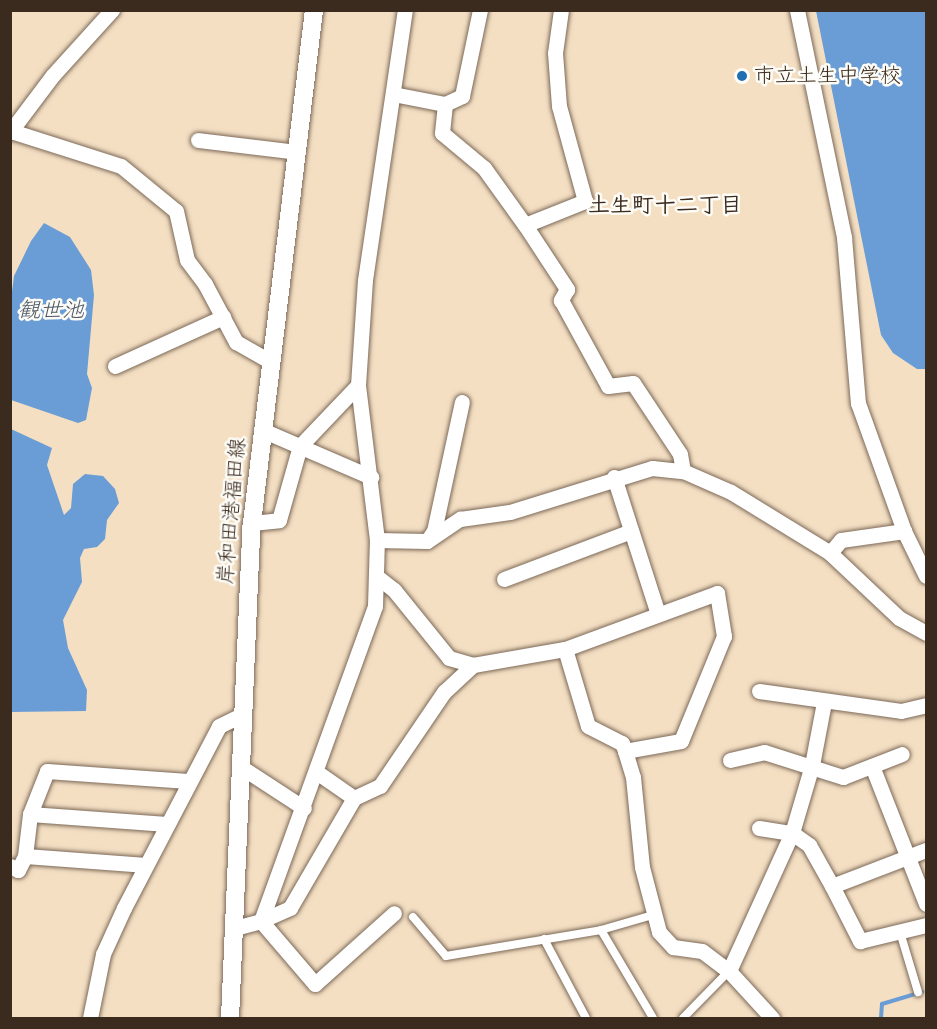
<!DOCTYPE html>
<meta charset="utf-8">
<style>
body{margin:0}
#map{position:relative;width:937px;height:1029px;overflow:hidden;background:#f4dfc3;font-family:Pangolin,"Klee One",sans-serif}
div>[style]{position:absolute}
[style*='--x']{left:calc(var(--x)*1px);top:calc(var(--y)*1px);width:calc(var(--w)*1px);rotate:calc(var(--a)*1deg)}
.water>*{inset:0;background:#6a9dd5}
.stream>*{height:4px;margin:-2px;padding:0 2px;transform-origin:2px;border-radius:2px;background:#6a9dd5}
.roads{filter:drop-shadow(0 0 2px #7c6958) drop-shadow(0 0 2px #7c6958)}
.service>*{height:8px;margin:-4px;padding:0 4px;transform-origin:4px;border-radius:4px;background:#fff}
.minor>*{height:15px;margin:-7.5px;padding:0 7.5px;transform-origin:7.5px;border-radius:7.5px;background:#fff}
.tertiary>*{height:18px;margin:-9px;padding:0 9px;transform-origin:9px;border-radius:9px;background:#fff}
.dots>*{width:16px;height:16px;translate:-50% -50%;box-sizing:border-box;border:3px solid #fdfcf7;border-radius:50%}
span{translate:-50% -50%;white-space:nowrap;text-align:center;line-height:1.15;-webkit-text-stroke:5px #fdfcf7;paint-order:stroke}
.poi-label{font-size:21px;color:#3b2a1e}
.left{translate:0 -50%;text-align:left}
.street-label{font-size:21px;color:#3b2a1e}
.neighbourhood-label{font-size:22px;color:#3b2a1e;font-weight:700}
.water-label{font-size:22px;color:#4e5867;font-style:italic}
.frame{position:absolute;inset:0;border:12px solid #3b2a1e;pointer-events:none}
</style>
<div id="map">
<div class="water">
<div style="clip-path:polygon(816px 11px,926px 11px,926px 369px,917px 369px,893px 353px,881px 335px)"></div>
<div style="clip-path:polygon(44px 223px,70px 237px,91px 270px,94px 295px,87px 374px,92px 388px,86px 420px,78px 423px,11px 400px,10px 307px,14px 276px,31px 241px)"></div>
<div style="clip-path:polygon(11px 429px,52px 448px,47px 465px,64px 515px,71px 508px,73px 484px,85px 474px,103px 476px,115px 489px,119px 503px,107px 520px,105px 539px,97px 547px,84px 549px,80px 558px,82px 582px,63px 620px,68px 648px,87px 690px,86px 711px,11px 712px)"></div>
</div>
<div class="stream">
<div style="--x:881;--y:1018;--w:14;--a:-86"></div>
<div style="--x:882;--y:1004;--w:42;--a:-16.7"></div>
</div>
<div class="roads">
<div class="service">
<div style="--x:413;--y:917;--w:51;--a:49.8"></div>
<div style="--x:446;--y:956;--w:157;--a:-9.5"></div>
<div style="--x:601;--y:930;--w:54;--a:-16.1"></div>
<div style="--x:601;--y:930;--w:102;--a:59.4"></div>
<div style="--x:900;--y:932;--w:63;--a:73.3"></div>
<div style="--x:544;--y:939;--w:89;--a:62"></div>
<div style="--x:683;--y:1018;--w:66;--a:-45.6"></div>
</div>
<div class="minor">
<div style="--x:797;--y:10;--w:232;--a:78.3"></div>
<div style="--x:844;--y:237;--w:167;--a:85.2"></div>
<div style="--x:858;--y:403;--w:136;--a:70.2"></div>
<div style="--x:904;--y:531;--w:50;--a:63.9"></div>
<div style="--x:393;--y:94;--w:53;--a:10.9"></div>
<div style="--x:445;--y:104;--w:29;--a:96"></div>
<div style="--x:442;--y:133;--w:55;--a:39.8"></div>
<div style="--x:484;--y:168;--w:70;--a:54.3"></div>
<div style="--x:525;--y:225;--w:77;--a:56.7"></div>
<div style="--x:567;--y:289;--w:13;--a:119"></div>
<div style="--x:561;--y:300;--w:98;--a:61.3"></div>
<div style="--x:608;--y:386;--w:25;--a:-7"></div>
<div style="--x:633;--y:383;--w:85;--a:56.5"></div>
<div style="--x:680;--y:454;--w:17;--a:80"></div>
<div style="--x:445;--y:104;--w:19;--a:-25"></div>
<div style="--x:462;--y:96;--w:88;--a:-78.2"></div>
<div style="--x:11;--y:131;--w:115;--a:17.7"></div>
<div style="--x:121;--y:166;--w:71;--a:39.3"></div>
<div style="--x:176;--y:211;--w:50;--a:77.3"></div>
<div style="--x:187;--y:260;--w:30;--a:53"></div>
<div style="--x:205;--y:284;--w:66;--a:61.9"></div>
<div style="--x:236;--y:342;--w:40;--a:29.7"></div>
<div style="--x:10;--y:132;--w:71;--a:-53"></div>
<div style="--x:53;--y:75;--w:88;--a:-47.8"></div>
<div style="--x:198;--y:140;--w:100;--a:6.9"></div>
<div style="--x:525;--y:225;--w:65;--a:-21.8"></div>
<div style="--x:585;--y:201;--w:98;--a:-105.3"></div>
<div style="--x:559;--y:106;--w:53;--a:-94.3"></div>
<div style="--x:555;--y:53;--w:43;--a:-82.1"></div>
<div style="--x:115;--y:366;--w:119;--a:-24.4"></div>
<div style="--x:262;--y:430;--w:119;--a:23.3"></div>
<div style="--x:614;--y:477;--w:144;--a:72.2"></div>
<div style="--x:252;--y:523;--w:27;--a:-6"></div>
<div style="--x:279;--y:520;--w:77;--a:-74.2"></div>
<div style="--x:300;--y:446;--w:84;--a:-46.4"></div>
<div style="--x:377;--y:540;--w:50;--a:1.1"></div>
<div style="--x:427;--y:541;--w:12;--a:-55"></div>
<div style="--x:434;--y:531;--w:132;--a:-77.8"></div>
<div style="--x:427;--y:541;--w:40;--a:-34"></div>
<div style="--x:460;--y:519;--w:50;--a:-8"></div>
<div style="--x:510;--y:512;--w:149;--a:-17.2"></div>
<div style="--x:652;--y:468;--w:31;--a:6"></div>
<div style="--x:683;--y:471;--w:52;--a:23.6"></div>
<div style="--x:731;--y:492;--w:116;--a:31.6"></div>
<div style="--x:830;--y:553;--w:95;--a:43.3"></div>
<div style="--x:899;--y:618;--w:31;--a:29"></div>
<div style="--x:830;--y:553;--w:17;--a:-50"></div>
<div style="--x:841;--y:540;--w:64;--a:-8.1"></div>
<div style="--x:376;--y:576;--w:23;--a:38"></div>
<div style="--x:394;--y:590;--w:87;--a:51"></div>
<div style="--x:449;--y:658;--w:25;--a:16"></div>
<div style="--x:473;--y:665;--w:93;--a:-9.9"></div>
<div style="--x:565;--y:649;--w:80;--a:73.4"></div>
<div style="--x:588;--y:726;--w:38;--a:27"></div>
<div style="--x:622;--y:743;--w:9;--a:69"></div>
<div style="--x:625;--y:751;--w:27;--a:73"></div>
<div style="--x:633;--y:777;--w:90;--a:84.3"></div>
<div style="--x:642;--y:867;--w:67;--a:75.3"></div>
<div style="--x:659;--y:932;--w:21;--a:47"></div>
<div style="--x:673;--y:947;--w:29;--a:8"></div>
<div style="--x:702;--y:951;--w:34;--a:37"></div>
<div style="--x:729;--y:971;--w:64;--a:47.5"></div>
<div style="--x:504;--y:579;--w:136;--a:-20.7"></div>
<div style="--x:565;--y:649;--w:162;--a:-20.2"></div>
<div style="--x:717;--y:593;--w:44;--a:80.8"></div>
<div style="--x:724;--y:636;--w:113;--a:112.3"></div>
<div style="--x:681;--y:741;--w:57;--a:169.9"></div>
<div style="--x:759;--y:691;--w:143;--a:8"></div>
<div style="--x:901;--y:711;--w:26;--a:-13"></div>
<div style="--x:730;--y:760;--w:35;--a:-13"></div>
<div style="--x:764;--y:752;--w:83;--a:17.6"></div>
<div style="--x:843;--y:777;--w:63;--a:-21.3"></div>
<div style="--x:872;--y:766;--w:148;--a:68.6"></div>
<div style="--x:241;--y:767;--w:75;--a:33.1"></div>
<div style="--x:318;--y:773;--w:44;--a:34.8"></div>
<div style="--x:354;--y:798;--w:29;--a:-25"></div>
<div style="--x:380;--y:786;--w:114;--a:-55.8"></div>
<div style="--x:444;--y:692;--w:40;--a:-43"></div>
<div style="--x:354;--y:798;--w:127;--a:120.2"></div>
<div style="--x:290;--y:908;--w:32;--a:156"></div>
<div style="--x:261;--y:921;--w:83;--a:49.4"></div>
<div style="--x:315;--y:984;--w:106;--a:-41.9"></div>
<div style="--x:30;--y:814;--w:137;--a:4.2"></div>
<div style="--x:759;--y:828;--w:33;--a:9"></div>
<div style="--x:792;--y:833;--w:21;--a:35"></div>
<div style="--x:809;--y:845;--w:47;--a:60.7"></div>
<div style="--x:832;--y:886;--w:101;--a:-21"></div>
<div style="--x:146;--y:865;--w:121;--a:-175.7"></div>
<div style="--x:25;--y:856;--w:42;--a:-83.2"></div>
<div style="--x:30;--y:814;--w:46;--a:-68.4"></div>
<div style="--x:47;--y:771;--w:141;--a:4.1"></div>
<div style="--x:10;--y:866;--w:9;--a:27"></div>
<div style="--x:18;--y:870;--w:16;--a:-63"></div>
<div style="--x:832;--y:886;--w:62;--a:63"></div>
<div style="--x:860;--y:941;--w:68;--a:-13.6"></div>
<div style="--x:235;--y:928;--w:27;--a:-15"></div>
<div style="--x:261;--y:921;--w:335;--a:-70.1"></div>
<div style="--x:375;--y:606;--w:66;--a:-88.3"></div>
<div style="--x:377;--y:540;--w:156;--a:-97"></div>
<div style="--x:358;--y:385;--w:105;--a:-86.2"></div>
<div style="--x:365;--y:280;--w:273;--a:-81.6"></div>
<div style="--x:729;--y:971;--w:152;--a:-65.5"></div>
<div style="--x:792;--y:833;--w:71;--a:-73.6"></div>
<div style="--x:812;--y:765;--w:64;--a:-79.2"></div>
<div style="--x:90;--y:1018;--w:65;--a:-78.5"></div>
<div style="--x:103;--y:954;--w:51;--a:-65.5"></div>
<div style="--x:124;--y:908;--w:205;--a:-62.4"></div>
<div style="--x:219;--y:726;--w:25;--a:-26"></div>
</div>
<div class="tertiary">
<div style="--x:230;--y:1018;--w:495;--a:-87.5"></div>
<div style="--x:252;--y:523;--w:517;--a:-83.11"></div>
</div>
</div>
<div class="dots">
<div style="left:742px;top:76px;background:#1f6fb2"></div>
</div>
<div class="poi-label">
<span class="left" style="left:754px;top:76px">市立土生中学校</span>
</div>
<div class="street-label">
<span style="left:232px;top:511px;rotate:-85deg">岸和田港福田線</span>
</div>
<div class="neighbourhood-label">
<span style="left:665px;top:206px">土生町十二丁目</span>
</div>
<div class="water-label">
<span style="left:51px;top:311px">観世池</span>
</div>
<div class="frame"></div>
</div>
